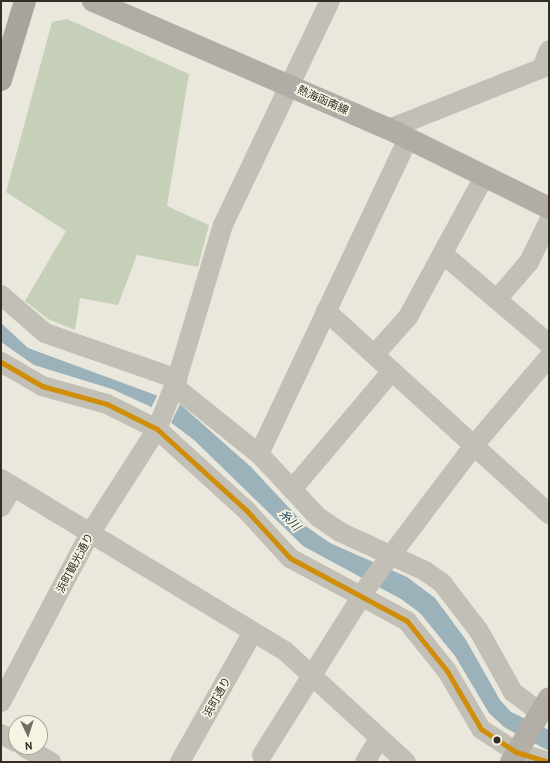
<!DOCTYPE html>
<meta charset="utf-8">
<style>
body{margin:0}
#map{position:relative;width:550px;height:763px;overflow:hidden;background:#eae7dd;font-family:"PT Sans","Noto Sans JP",sans-serif}
div>[style]{position:absolute}
[style*='--x']{left:calc(var(--x)*1px);top:calc(var(--y)*1px);width:calc(var(--w)*1px);rotate:calc(var(--a)*1deg)}
.green>*{inset:0;background:#c6d0b8}
.water>*{inset:0;background:#9bb2ba}
.pier>*{inset:0;background:#eae7dd}
.street>*{height:20px;margin:-10px;padding:0 10px;transform-origin:10px;border-radius:10px;background:#c2bfb7}
.secondary>*{height:22px;margin:-11px;padding:0 11px;transform-origin:11px;border-radius:11px;background:#b3afa7}
.primary>*{height:22px;margin:-11px;padding:0 11px;transform-origin:11px;border-radius:11px;background:#b1ada6}
.highway>*{height:22px;margin:-11px;padding:0 11px;transform-origin:11px;border-radius:11px;background:#a9a59c}
.bus-1>*{height:5px;margin:-2.5px;padding:0 2.5px;transform-origin:2.5px;border-radius:2.5px;background:#d08e08}
.dots>*{width:11px;height:11px;translate:-50% -50%;box-sizing:border-box;border:2px solid #f8f4e4;border-radius:50%}
span{translate:-50% -50%;white-space:nowrap;text-align:center;line-height:1.15;-webkit-text-stroke:3.5px #f8f4e4;paint-order:stroke}
.street-label{font-size:11px;color:#332d26}
.water-label{font-size:12px;color:#1e4152;font-style:italic}
.frame{position:absolute;inset:0;border:2px solid #332d26;pointer-events:none}
.north{position:absolute;left:8px;top:715px;width:40px;height:40px;box-sizing:border-box;background:#f8f4e4;border:1px solid #a9a498;border-radius:50%;rotate:176deg;font-size:11px;font-weight:700;line-height:16px;text-align:center;color:#332d26}
.north::after{content:'';display:block;margin:auto;width:14px;height:18px;background:#736e66;clip-path:polygon(50% 0,100% 100%,50% 72%,0 100%)}
</style>
<div id="map">
<div class="green">
<div style="clip-path:polygon(67px 19px,189px 74px,167px 206px,209px 225px,198px 267px,137px 255px,118px 305px,80px 298px,75px 330px,48px 319px,25px 301px,66px 231px,6px 192px,52px 22px)"></div>
</div>
<div class="water">
<div style="clip-path:polygon(1px 323px,28px 348px,180px 404px,251px 467px,307px 527px,330px 543px,407px 577px,435px 598px,466px 640px,500px 700px,511px 712px,549px 730px,549px 751px,504px 727px,489px 713px,455px 656px,420px 613px,401px 599px,303px 546px,194px 440px,149px 406px,112px 389px,34px 365px,1px 342px)"></div>
</div>
<div class="pier">
<div style="clip-path:polygon(158px 394px,180px 404px,171px 423px,151px 408px)"></div>
</div>
<div class="street">
<div style="--x:389;--y:129;--w:165;--a:-21.7"></div>
<div style="--x:542;--y:68;--w:19;--a:-69"></div>
<div style="--x:443;--y:254;--w:139;--a:40.3"></div>
<div style="--x:1;--y:295;--w:58;--a:40.8"></div>
<div style="--x:45;--y:333;--w:140;--a:19.2"></div>
<div style="--x:498;--y:298;--w:48;--a:-49.3"></div>
<div style="--x:529;--y:262;--w:46;--a:-64"></div>
<div style="--x:326;--y:311;--w:302;--a:42.3"></div>
<div style="--x:375;--y:354;--w:50;--a:-48.3"></div>
<div style="--x:408;--y:317;--w:159;--a:-61.5"></div>
<div style="--x:1;--y:362;--w:48;--a:30.3"></div>
<div style="--x:42;--y:386;--w:67;--a:15.5"></div>
<div style="--x:107;--y:404;--w:56;--a:26.6"></div>
<div style="--x:157;--y:429;--w:122;--a:42.3"></div>
<div style="--x:247;--y:511;--w:64;--a:47.5"></div>
<div style="--x:290;--y:558;--w:133;--a:28.3"></div>
<div style="--x:407;--y:621;--w:64;--a:51.3"></div>
<div style="--x:447;--y:671;--w:67;--a:59.6"></div>
<div style="--x:481;--y:729;--w:42;--a:33.3"></div>
<div style="--x:516;--y:752;--w:34;--a:17"></div>
<div style="--x:174;--y:386;--w:109;--a:38.7"></div>
<div style="--x:259;--y:454;--w:86;--a:46.9"></div>
<div style="--x:318;--y:517;--w:27;--a:34"></div>
<div style="--x:340;--y:532;--w:94;--a:24.6"></div>
<div style="--x:425;--y:571;--w:21;--a:35"></div>
<div style="--x:442;--y:583;--w:61;--a:52.4"></div>
<div style="--x:479;--y:631;--w:70;--a:60.9"></div>
<div style="--x:513;--y:692;--w:34;--a:37"></div>
<div style="--x:259;--y:454;--w:348;--a:-64.7"></div>
<div style="--x:1;--y:479;--w:332;--a:31.2"></div>
<div style="--x:285;--y:651;--w:164;--a:42.5"></div>
<div style="--x:294;--y:487;--w:152;--a:-49.8"></div>
<div style="--x:1;--y:507;--w:24;--a:-60"></div>
<div style="--x:1;--y:702;--w:189;--a:-62.2"></div>
<div style="--x:89;--y:535;--w:126;--a:-57.3"></div>
<div style="--x:157;--y:429;--w:54;--a:-68.2"></div>
<div style="--x:177;--y:379;--w:161;--a:-73.4"></div>
<div style="--x:223;--y:225;--w:248;--a:-64.5"></div>
<div style="--x:1;--y:734;--w:17;--a:28"></div>
<div style="--x:24;--y:747;--w:31;--a:29"></div>
<div style="--x:262;--y:755;--w:203;--a:-57.9"></div>
<div style="--x:370;--y:583;--w:174;--a:-52.9"></div>
<div style="--x:475;--y:444;--w:114;--a:-49.6"></div>
<div style="--x:180;--y:762;--w:149;--a:-60.7"></div>
<div style="--x:365;--y:762;--w:26;--a:-59"></div>
</div>
<div class="secondary">
<div style="--x:511;--y:762;--w:74;--a:-59.3"></div>
</div>
<div class="primary">
<div style="--x:93;--y:1;--w:322;--a:23.4"></div>
<div style="--x:389;--y:129;--w:178;--a:26.3"></div>
</div>
<div class="highway">
<div style="--x:1;--y:80;--w:83;--a:-73.1"></div>
</div>
<div class="bus-1">
<div style="--x:1;--y:362;--w:48;--a:30.3"></div>
<div style="--x:42;--y:386;--w:67;--a:15.5"></div>
<div style="--x:107;--y:404;--w:56;--a:26.6"></div>
<div style="--x:157;--y:429;--w:122;--a:42.3"></div>
<div style="--x:247;--y:511;--w:64;--a:47.5"></div>
<div style="--x:290;--y:558;--w:133;--a:28.3"></div>
<div style="--x:407;--y:621;--w:64;--a:51.3"></div>
<div style="--x:447;--y:671;--w:67;--a:59.6"></div>
<div style="--x:481;--y:729;--w:42;--a:33.3"></div>
<div style="--x:516;--y:752;--w:34;--a:17"></div>
</div>
<div class="dots">
<div style="left:497px;top:740px;background:#332d26"></div>
</div>
<div class="street-label">
<span style="left:323px;top:100px;rotate:24deg">熱海函南線</span>
<span style="left:75px;top:563px;rotate:-62deg">浜町観光通り</span>
<span style="left:217px;top:697px;rotate:-61deg">浜町通り</span>
</div>
<div class="water-label">
<span style="left:290px;top:520px;rotate:45deg">糸川</span>
</div>
<div class="frame"></div>
<div class="north">N</div>
</div>
